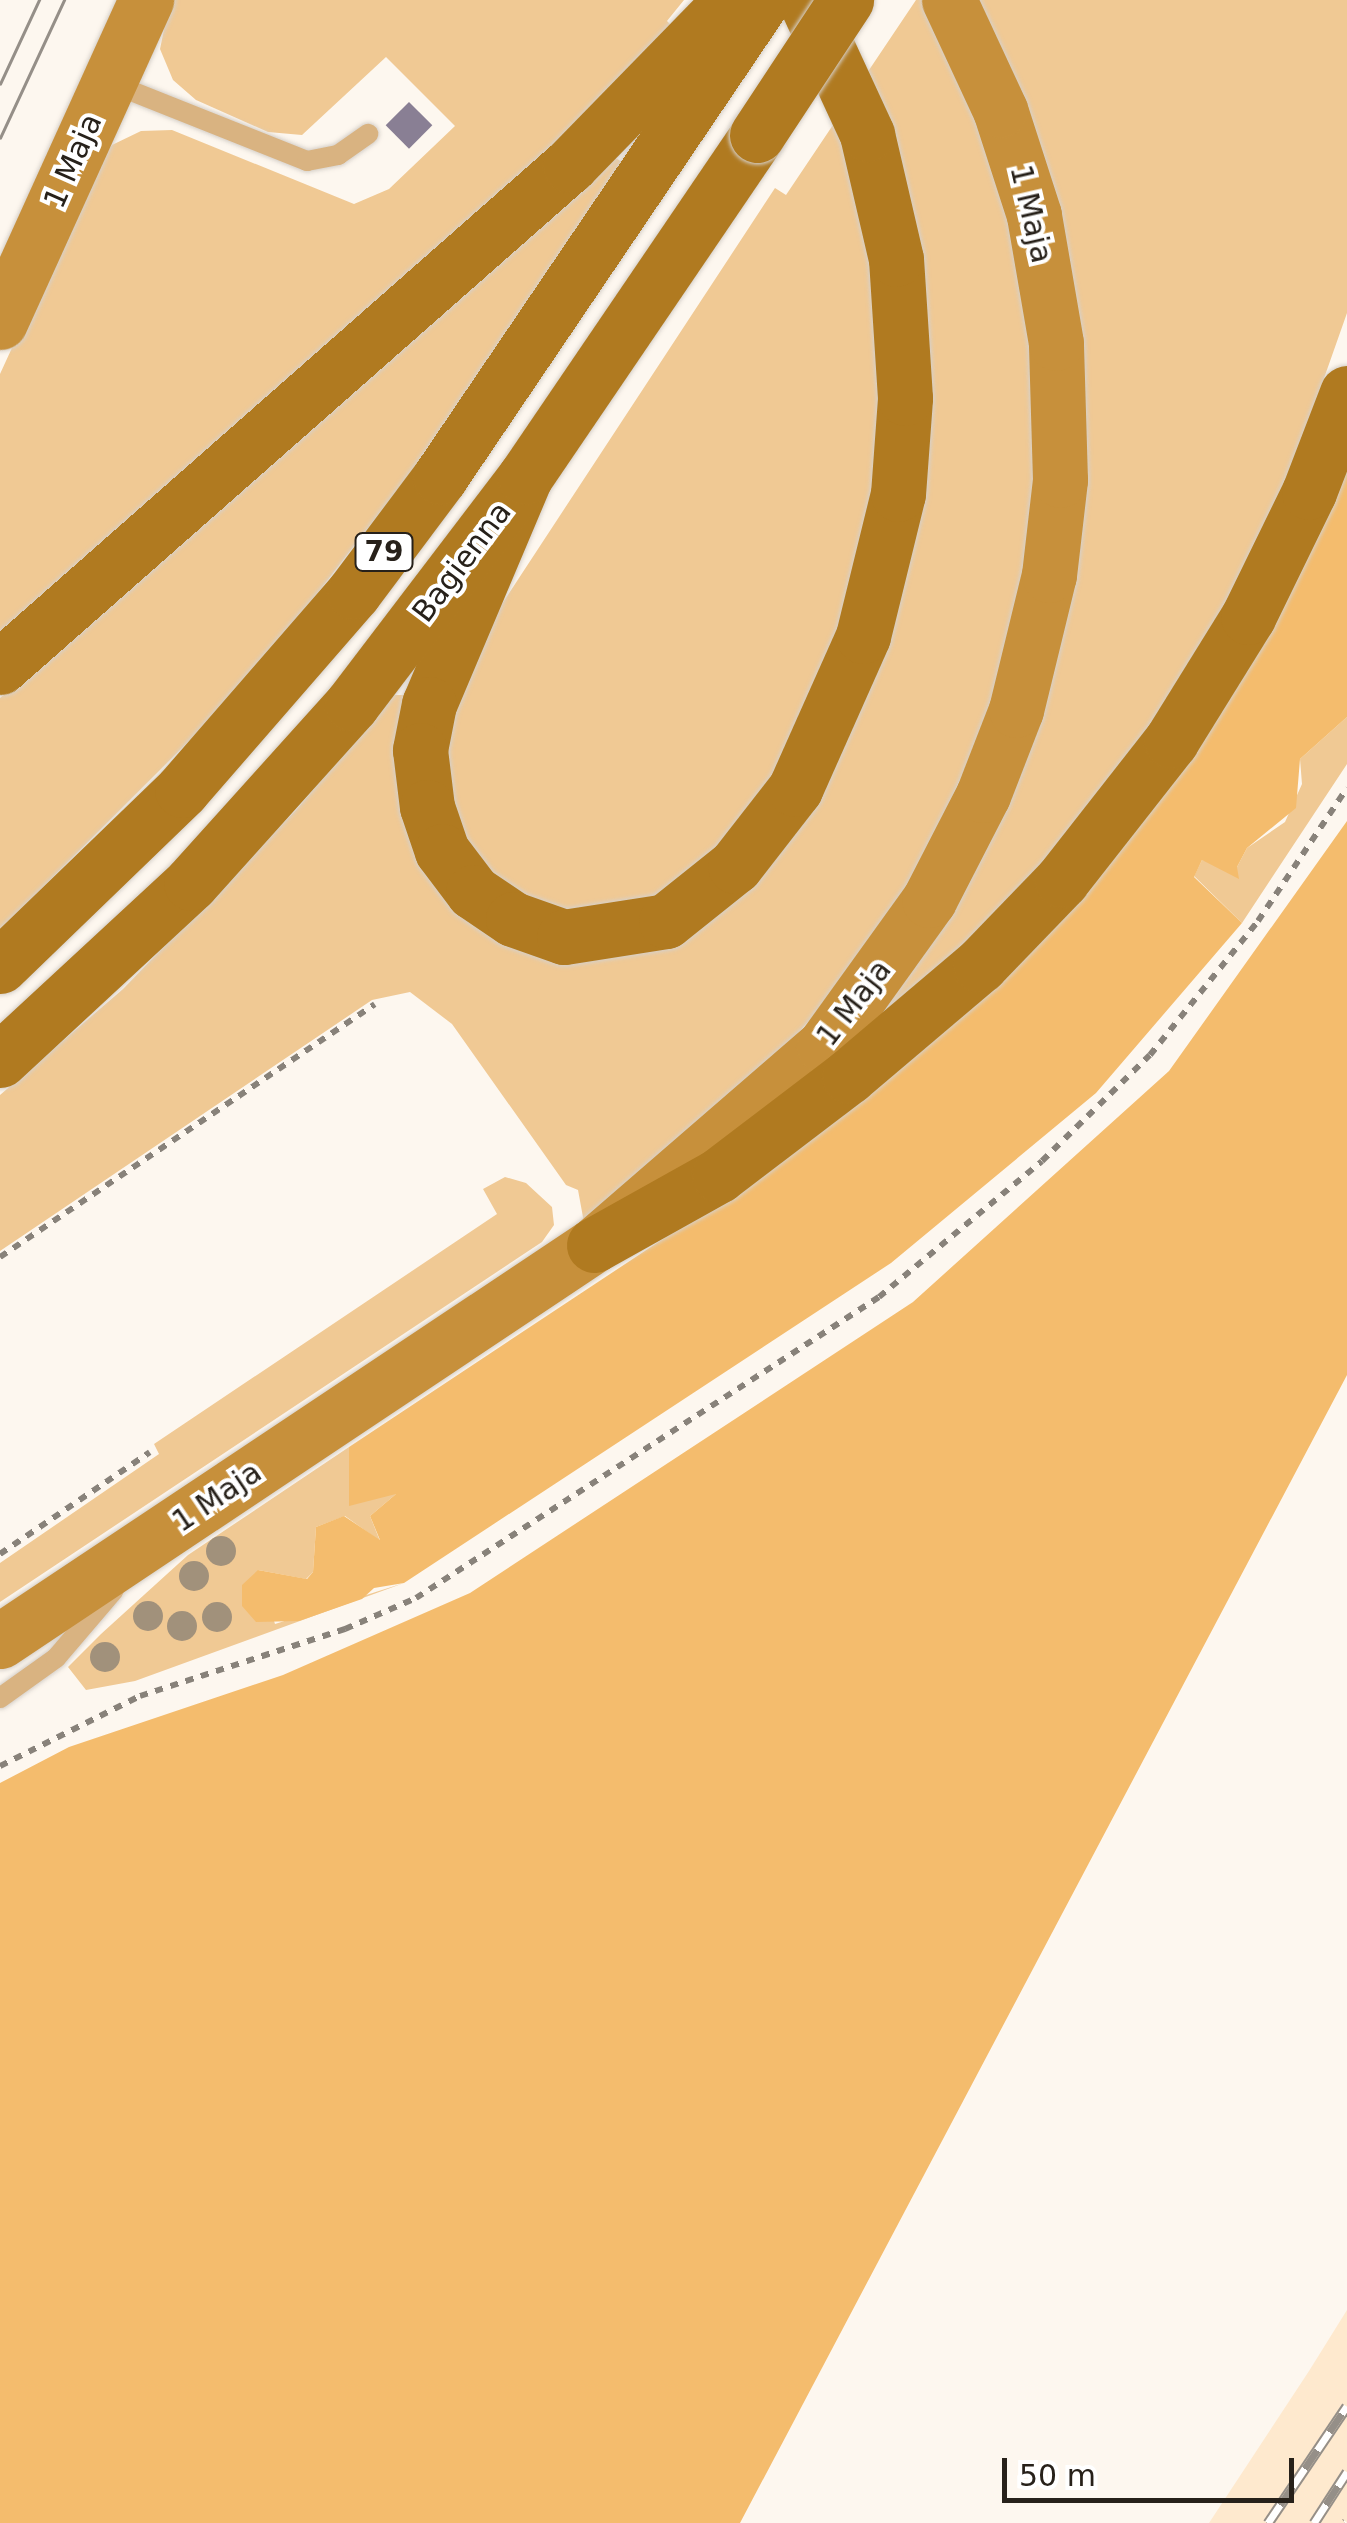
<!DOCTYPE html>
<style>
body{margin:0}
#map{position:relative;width:1347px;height:2523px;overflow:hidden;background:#fdf7ef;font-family:"DejaVu Sans",sans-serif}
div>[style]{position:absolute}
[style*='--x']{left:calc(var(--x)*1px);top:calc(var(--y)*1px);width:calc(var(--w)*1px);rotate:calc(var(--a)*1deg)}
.built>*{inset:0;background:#fee9ce}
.green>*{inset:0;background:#f0c994}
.forest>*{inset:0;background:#f4bc6d}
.building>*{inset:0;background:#897f94;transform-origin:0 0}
.path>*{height:6px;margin-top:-3px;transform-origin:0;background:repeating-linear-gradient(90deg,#88827a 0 8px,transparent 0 16px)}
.roads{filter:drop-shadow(0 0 2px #d6d0c9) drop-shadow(0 0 2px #d6d0c9)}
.lane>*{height:20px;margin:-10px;padding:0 10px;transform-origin:10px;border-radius:10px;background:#d9b381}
.secondary>*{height:55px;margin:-27.5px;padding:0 27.5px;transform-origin:27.5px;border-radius:27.5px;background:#c7903b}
.primary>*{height:55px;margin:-27.5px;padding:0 27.5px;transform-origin:27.5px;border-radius:27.5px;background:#b07a20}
.tram>*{height:2.5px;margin:-1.25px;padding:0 1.25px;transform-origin:1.25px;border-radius:1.25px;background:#958f88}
.rail>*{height:11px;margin-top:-5.5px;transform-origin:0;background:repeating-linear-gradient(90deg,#fff 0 22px,#958f88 0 44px);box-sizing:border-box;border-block:2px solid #958f88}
.bridges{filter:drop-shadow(0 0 2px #d6d0c9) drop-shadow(0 0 2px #d6d0c9)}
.primary-bridge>*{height:55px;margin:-27.5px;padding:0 27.5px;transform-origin:27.5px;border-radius:27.5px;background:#b07a20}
.trees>*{width:30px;height:30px;margin:-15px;border-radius:50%;background:#a1917b}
span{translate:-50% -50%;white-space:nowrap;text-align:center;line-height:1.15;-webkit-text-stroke:8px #fff;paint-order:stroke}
.shield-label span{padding:2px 8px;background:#fff;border:2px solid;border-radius:8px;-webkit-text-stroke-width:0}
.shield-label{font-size:28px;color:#27211a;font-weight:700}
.street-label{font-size:30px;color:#27211a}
.scale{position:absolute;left:1002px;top:2458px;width:292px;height:45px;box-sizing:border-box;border:5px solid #27211a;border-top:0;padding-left:12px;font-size:30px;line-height:35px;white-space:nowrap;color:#27211a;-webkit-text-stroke:8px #fff;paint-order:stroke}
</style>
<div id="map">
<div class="built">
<div style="clip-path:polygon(1347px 2310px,1347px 2523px,1209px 2523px,1309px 2371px)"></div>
</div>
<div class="green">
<div style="clip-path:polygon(170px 0,684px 0,667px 21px,676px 30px,646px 63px,0 637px,0 374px,95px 167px,112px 145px,141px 131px,172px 130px,354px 204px,389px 189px,455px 126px,386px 57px,302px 135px,268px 132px,196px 100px,173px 80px,160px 49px)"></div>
<div style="clip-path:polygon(916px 0,923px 0,962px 73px,1024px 272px,1037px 404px,1031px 528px,997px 698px,910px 889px,842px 983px,769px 1066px,585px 1228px,578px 1190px,566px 1185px,452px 1024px,410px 992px,372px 1000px,0 1251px,0 1095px,123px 989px,296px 810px,394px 695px,404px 695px,407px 820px,594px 959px,668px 945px,892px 620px,865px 76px)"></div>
<div style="clip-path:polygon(975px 0,1347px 0,1347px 313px,1298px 452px,1230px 600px,1181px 682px,1094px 806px,996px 914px,881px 1019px,875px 1015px,1079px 508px)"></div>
<div style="clip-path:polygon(839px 116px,865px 202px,884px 429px,854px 602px,764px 800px,670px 899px,596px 917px,529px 905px,460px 843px,441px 753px,473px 648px,775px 188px,786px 195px)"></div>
<div style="clip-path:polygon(611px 155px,622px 162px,411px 472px,320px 590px,219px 711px,0 930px,0 698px)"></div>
<div style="clip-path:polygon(1347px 717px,1347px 764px,1242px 923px,1194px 876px,1202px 860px,1237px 867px,1247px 848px,1285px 822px,1302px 784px,1300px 759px)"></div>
<div style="clip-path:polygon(505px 1177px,526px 1183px,552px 1207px,554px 1225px,542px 1242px,0 1602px,0 1563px,159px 1454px,154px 1444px,497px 1214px,483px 1189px)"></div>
<div style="clip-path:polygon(349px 1447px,351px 1482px,396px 1494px,370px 1516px,380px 1541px,345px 1516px,316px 1527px,313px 1572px,306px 1579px,258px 1570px,275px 1624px,404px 1583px,135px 1681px,86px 1690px,68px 1667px,101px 1634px,188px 1555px)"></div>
</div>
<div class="forest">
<div style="clip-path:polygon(1347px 462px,1347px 717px,1300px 759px,1296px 808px,1247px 848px,1237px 867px,1239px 879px,1202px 860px,1194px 877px,1242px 923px,1096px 1093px,891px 1263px,404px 1583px,374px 1588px,362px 1599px,299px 1621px,256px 1622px,242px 1606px,242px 1585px,258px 1570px,307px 1579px,313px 1572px,316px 1527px,344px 1516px,380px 1540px,370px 1516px,396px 1494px,349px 1506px,349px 1447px,690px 1221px,917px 1052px)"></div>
<div style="clip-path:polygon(1347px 821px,1347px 1375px,740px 2523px,0 2523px,0 1783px,69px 1747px,283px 1675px,470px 1593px,913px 1302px,1169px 1071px)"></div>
</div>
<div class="building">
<div style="left:409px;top:102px;width:33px;height:33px;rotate:45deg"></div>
</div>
<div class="path">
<div style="--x:0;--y:1257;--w:452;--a:-34"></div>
<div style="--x:0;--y:1554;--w:181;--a:-34.2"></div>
<div style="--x:0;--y:1766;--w:157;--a:-26.6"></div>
<div style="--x:140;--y:1696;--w:216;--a:-18.1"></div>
<div style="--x:345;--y:1629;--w:77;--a:-23.6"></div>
<div style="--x:416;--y:1598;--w:552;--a:-33.03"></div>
<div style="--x:879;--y:1297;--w:212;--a:-39.8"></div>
<div style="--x:1042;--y:1161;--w:151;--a:-44.5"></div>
<div style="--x:1150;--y:1055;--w:172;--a:-51.1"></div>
<div style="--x:1258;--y:921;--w:160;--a:-56.2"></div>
</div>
<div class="roads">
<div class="lane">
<div style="--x:111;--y:83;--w:211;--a:21.7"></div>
<div style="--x:307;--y:161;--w:32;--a:-11"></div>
<div style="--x:338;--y:155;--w:37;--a:-35"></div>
<div style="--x:0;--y:1698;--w:69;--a:-35.5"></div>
<div style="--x:56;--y:1658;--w:89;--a:-49.5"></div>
</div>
<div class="secondary">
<div style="--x:0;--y:322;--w:354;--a:-65.6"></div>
<div style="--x:0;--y:1641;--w:714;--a:-33.69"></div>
<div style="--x:594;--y:1245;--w:304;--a:-40.9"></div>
<div style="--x:824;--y:1046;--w:180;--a:-54.3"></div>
<div style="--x:929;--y:900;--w:118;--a:-62.8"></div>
<div style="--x:983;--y:795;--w:91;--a:-68.8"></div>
<div style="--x:1016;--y:710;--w:139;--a:-76.3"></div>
<div style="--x:1049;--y:575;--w:96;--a:-83.4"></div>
<div style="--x:1060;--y:480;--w:137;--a:-91.7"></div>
<div style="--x:1056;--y:343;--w:130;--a:-99.8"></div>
<div style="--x:1034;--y:215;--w:110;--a:-107.9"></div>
<div style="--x:1000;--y:110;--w:121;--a:-114.9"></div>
</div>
<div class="primary">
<div style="--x:525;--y:477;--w:246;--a:112.9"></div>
<div style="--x:429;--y:704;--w:47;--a:101.1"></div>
<div style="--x:420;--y:750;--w:57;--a:83"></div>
<div style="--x:427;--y:807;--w:46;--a:71.2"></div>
<div style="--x:442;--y:851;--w:51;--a:52.9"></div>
<div style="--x:473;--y:892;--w:48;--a:34"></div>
<div style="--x:513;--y:919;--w:54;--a:19.4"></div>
<div style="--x:564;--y:937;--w:103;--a:-8.9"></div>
<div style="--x:666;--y:921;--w:88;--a:-38.6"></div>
<div style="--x:735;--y:866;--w:98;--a:-52.1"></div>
<div style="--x:795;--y:789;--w:167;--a:-66"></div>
<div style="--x:863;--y:636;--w:146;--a:-76.2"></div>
<div style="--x:898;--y:494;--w:96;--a:-85.8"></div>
<div style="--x:905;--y:398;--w:139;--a:-93.7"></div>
<div style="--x:896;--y:259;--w:128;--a:-103.1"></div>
<div style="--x:867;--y:134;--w:148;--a:-114.8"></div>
<div style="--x:0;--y:667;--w:760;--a:-41.37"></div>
<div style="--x:570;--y:165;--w:231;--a:-45.7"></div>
<div style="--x:0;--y:966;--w:253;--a:-44"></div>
<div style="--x:182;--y:790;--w:262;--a:-49"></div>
<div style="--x:354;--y:592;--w:144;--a:-53.2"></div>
<div style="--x:440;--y:477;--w:576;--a:-55.9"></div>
<div style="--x:0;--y:1060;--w:260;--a:-42.8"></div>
<div style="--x:191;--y:883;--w:241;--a:-48"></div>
<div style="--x:352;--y:704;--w:285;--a:-52.7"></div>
<div style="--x:525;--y:477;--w:413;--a:-55.8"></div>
<div style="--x:594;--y:1245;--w:143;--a:-29.2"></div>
<div style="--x:719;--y:1175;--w:163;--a:-37.3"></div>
<div style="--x:849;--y:1076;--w:172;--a:-40.3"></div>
<div style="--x:980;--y:965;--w:118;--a:-46"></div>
<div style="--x:1062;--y:880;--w:177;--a:-51.9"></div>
<div style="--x:1171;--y:741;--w:146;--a:-58.2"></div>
<div style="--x:1248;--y:617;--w:139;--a:-64"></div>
<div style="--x:1309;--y:492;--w:106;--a:-69"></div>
</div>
</div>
<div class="tram">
<div style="--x:0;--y:84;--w:93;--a:-65.1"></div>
<div style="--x:0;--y:138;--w:152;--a:-65.1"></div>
</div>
<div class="rail">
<div style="--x:1268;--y:2523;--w:141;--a:-56"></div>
<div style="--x:1314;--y:2523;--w:61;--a:-57.1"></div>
<div style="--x:1346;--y:2523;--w:1;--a:-45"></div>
</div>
<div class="bridges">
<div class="primary-bridge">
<div style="--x:757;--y:135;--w:162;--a:-56.6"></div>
</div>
</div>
<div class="trees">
<div style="left:221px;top:1551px"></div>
<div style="left:194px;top:1576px"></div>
<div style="left:148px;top:1616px"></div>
<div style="left:217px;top:1617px"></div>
<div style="left:182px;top:1626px"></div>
<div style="left:105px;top:1657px"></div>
</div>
<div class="shield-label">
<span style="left:384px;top:552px">79</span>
</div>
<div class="street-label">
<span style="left:73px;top:161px;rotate:-66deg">1 Maja</span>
<span style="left:1031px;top:214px;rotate:77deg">1 Maja</span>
<span style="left:462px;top:562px;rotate:-53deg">Bagienna</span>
<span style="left:854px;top:1003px;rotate:-52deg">1 Maja</span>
<span style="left:217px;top:1497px;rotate:-34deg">1 Maja</span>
</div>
<div class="scale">50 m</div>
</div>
